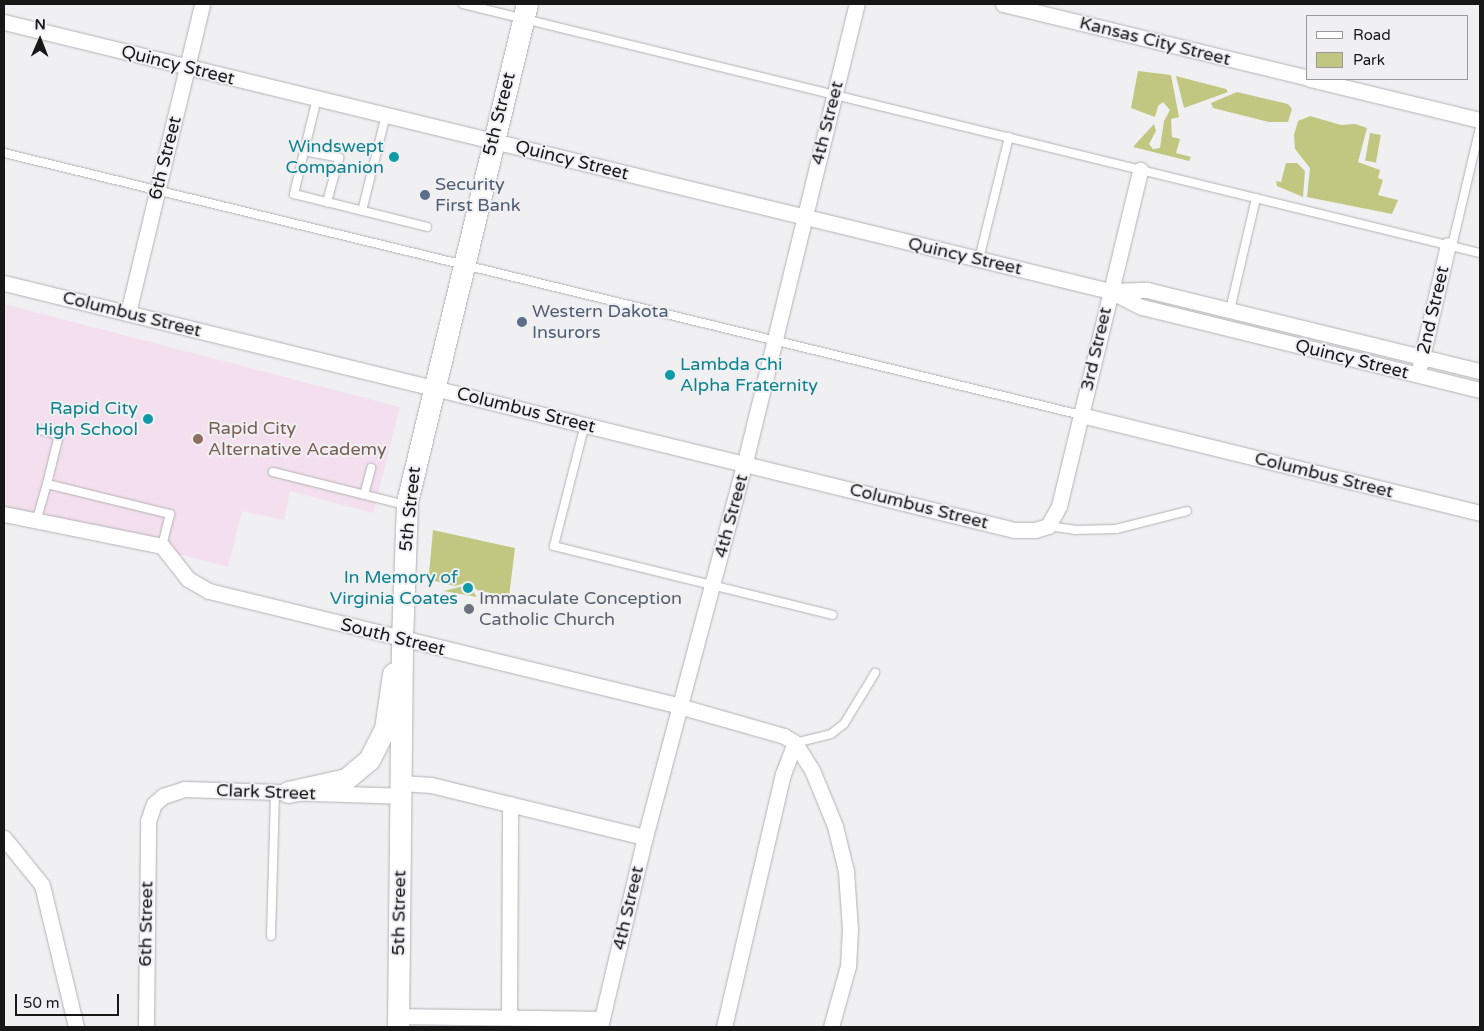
<!DOCTYPE html>
<style>
body{margin:0}
#map{position:relative;width:1484px;height:1031px;overflow:hidden;background:#f0f0f3;font-family:"Varela Round",sans-serif}
div>[style]{position:absolute}
[style*='--x']{left:calc(var(--x)*1px);top:calc(var(--y)*1px);width:calc(var(--w)*1px);rotate:calc(var(--a)*1deg)}
.education>*{inset:0;background:#f4dfee}
.green>*{inset:0;background:#c1c780;transform-origin:0 0}
.roads{filter:drop-shadow(0 0 1px #b2b2b5) drop-shadow(0 0 1px #b2b2b5)}
.service>*{height:8px;margin:-4px;padding:0 4px;transform-origin:4px;border-radius:4px;background:#fff}
.minor>*{height:15px;margin:-7.5px;padding:0 7.5px;transform-origin:7.5px;border-radius:7.5px;background:#fff}
.secondary>*{height:21px;margin:-10.5px;padding:0 10.5px;transform-origin:10.5px;border-radius:10.5px;background:#fff}
.dots>*{width:14px;height:14px;translate:-50% -50%;box-sizing:border-box;border:2px solid #f0f0f3;border-radius:50%}
span{translate:-50% -50%;white-space:nowrap;text-align:center;line-height:1.15;-webkit-text-stroke:4px #f0f0f3;paint-order:stroke}
.street-label{font-size:18px;color:#171718}
.culture-label{font-size:18px;color:#0d838f}
.right{translate:-100% -50%;text-align:right}
.left{translate:0 -50%;text-align:left}
.service-label{font-size:18px;color:#4e5e75}
.education-label{font-size:18px;color:#785e54}
.worship-label{font-size:18px;color:#5b616d}
.frame{position:absolute;inset:0;border:5px solid #171718;pointer-events:none}
.legend{position:absolute;left:1306px;top:15px;width:162px;height:65px;box-sizing:border-box;background:#f0f0f3;border:1px solid #99999b;margin:0;padding:6px 9px;list-style:none;font-size:15px;color:#171718}
.legend li{display:flex;align-items:center;gap:10px;height:25px}
.legend b{width:25px;border:1px solid #99999b}
.north{position:absolute;left:15px;top:15px;width:50px;height:50px;-webkit-text-stroke:4px #f0f0f3;paint-order:stroke;rotate:1deg;font-size:14px;font-weight:700;line-height:20px;text-align:center;color:#171718}
.north::after{content:'';display:block;margin:auto;width:18px;height:22px;background:#171718;clip-path:polygon(50% 0,100% 100%,50% 72%,0 100%)}
.scale{position:absolute;left:15px;top:994px;width:104px;height:22px;box-sizing:border-box;border:2px solid #171718;border-top:0;padding-left:6px;font-size:15px;line-height:18px;white-space:nowrap;color:#171718;-webkit-text-stroke:4px #f0f0f3;paint-order:stroke}
</style>
<div id="map">
<div class="education">
<div style="clip-path:polygon(4px 304px,400px 407px,373px 513px,290px 491px,284px 520px,242px 511px,228px 567px,4px 509px)"></div>
</div>
<div class="green">
<div style="clip-path:polygon(1138px 71px,1171px 75px,1179px 117px,1171px 119px,1172px 137px,1180px 139px,1176px 153px,1191px 157px,1189px 161px,1133px 147px,1154px 124px,1156px 131px,1149px 144px,1153px 149px,1160px 148px,1164px 121px,1170px 110px,1163px 102px,1158px 106px,1155px 117px,1131px 108px)"></div>
<div style="clip-path:polygon(1176px 76px,1226px 89px,1228px 92px,1184px 108px)"></div>
<div style="clip-path:polygon(1237px 92px,1288px 104px,1292px 109px,1288px 122px,1269px 122px,1213px 108px,1211px 103px)"></div>
<div style="clip-path:polygon(1310px 116px,1341px 125px,1355px 124px,1367px 128px,1358px 162px,1380px 170px,1378px 178px,1383px 180px,1378px 195px,1398px 200px,1392px 214px,1307px 197px,1310px 168px,1295px 149px,1294px 135px,1298px 121px)"></div>
<div style="left:1370px;top:133px;width:11px;height:28px;rotate:10deg"></div>
<div style="clip-path:polygon(1286px 163px,1297px 163px,1305px 171px,1303px 197px,1277px 186px,1276px 181px,1281px 182px)"></div>
<div style="clip-path:polygon(433px 530px,515px 548px,509px 597px,477px 590px,468px 582px,455px 586px,435px 581px,428px 585px)"></div>
<div style="clip-path:polygon(467px 585px,465px 590px,470px 589px,469px 585px,477px 597px,444px 591px)"></div>
</div>
<div class="roads">
<div class="service">
<div style="--x:463;--y:4;--w:1047;--a:13.76"></div>
<div style="--x:317;--y:98;--w:99;--a:103.5"></div>
<div style="--x:294;--y:194;--w:34;--a:14"></div>
<div style="--x:304;--y:151;--w:36;--a:11"></div>
<div style="--x:339;--y:158;--w:46;--a:105.3"></div>
<div style="--x:327;--y:202;--w:103;--a:14"></div>
<div style="--x:4;--y:153;--w:1108;--a:13.67"></div>
<div style="--x:362;--y:211;--w:99;--a:-76"></div>
<div style="--x:1452;--y:246;--w:121;--a:-76.7"></div>
<div style="--x:979;--y:259;--w:126;--a:-76.2"></div>
<div style="--x:1230;--y:310;--w:115;--a:-76.9"></div>
<div style="--x:585;--y:424;--w:126;--a:104.3"></div>
<div style="--x:554;--y:546;--w:287;--a:13.9"></div>
<div style="--x:40;--y:430;--w:20;--a:15"></div>
<div style="--x:59;--y:435;--w:50;--a:103.8"></div>
<div style="--x:47;--y:484;--w:127;--a:13.7"></div>
<div style="--x:170;--y:514;--w:33;--a:104"></div>
<div style="--x:273;--y:472;--w:136;--a:14"></div>
<div style="--x:364;--y:495;--w:28;--a:-75"></div>
<div style="--x:36;--y:522;--w:40;--a:-74"></div>
<div style="--x:1048;--y:526;--w:27;--a:8"></div>
<div style="--x:1075;--y:530;--w:41;--a:-1.4"></div>
<div style="--x:1116;--y:529;--w:73;--a:-14.2"></div>
<div style="--x:795;--y:743;--w:37;--a:-14"></div>
<div style="--x:831;--y:734;--w:16;--a:-38"></div>
<div style="--x:844;--y:724;--w:60;--a:-58.7"></div>
<div style="--x:271;--y:936;--w:144;--a:-88.4"></div>
</div>
<div class="minor">
<div style="--x:1003;--y:4;--w:314;--a:13.6"></div>
<div style="--x:4;--y:22;--w:1138;--a:13.67"></div>
<div style="--x:1110;--y:291;--w:36;--a:27"></div>
<div style="--x:1142;--y:307;--w:348;--a:13.8"></div>
<div style="--x:1310;--y:79;--w:175;--a:13.6"></div>
<div style="--x:4;--y:283;--w:1040;--a:13.74"></div>
<div style="--x:1014;--y:530;--w:21;--a:0"></div>
<div style="--x:1035;--y:530;--w:14;--a:-17"></div>
<div style="--x:1048;--y:526;--w:23;--a:-61"></div>
<div style="--x:1059;--y:506;--w:346;--a:-76.4"></div>
<div style="--x:1110;--y:291;--w:37;--a:-2"></div>
<div style="--x:1147;--y:290;--w:343;--a:13.7"></div>
<div style="--x:128;--y:313;--w:318;--a:-76.5"></div>
<div style="--x:1420;--y:365;--w:123;--a:-76.9"></div>
<div style="--x:1081;--y:415;--w:411;--a:13.8"></div>
<div style="--x:4;--y:514;--w:161;--a:11.4"></div>
<div style="--x:162;--y:546;--w:42;--a:51.8"></div>
<div style="--x:188;--y:579;--w:24;--a:30"></div>
<div style="--x:209;--y:591;--w:484;--a:13.7"></div>
<div style="--x:679;--y:706;--w:109;--a:15.9"></div>
<div style="--x:784;--y:736;--w:13;--a:32"></div>
<div style="--x:795;--y:743;--w:32;--a:58"></div>
<div style="--x:812;--y:770;--w:61;--a:67.7"></div>
<div style="--x:835;--y:826;--w:46;--a:76.3"></div>
<div style="--x:846;--y:871;--w:58;--a:86.1"></div>
<div style="--x:850;--y:929;--w:37;--a:93"></div>
<div style="--x:848;--y:966;--w:63;--a:105.6"></div>
<div style="--x:401;--y:783;--w:30;--a:4"></div>
<div style="--x:431;--y:785;--w:220;--a:13.7"></div>
<div style="--x:4;--y:838;--w:60;--a:51"></div>
<div style="--x:42;--y:885;--w:146;--a:76.5"></div>
<div style="--x:398;--y:1016;--w:204;--a:0.8"></div>
<div style="--x:509;--y:1017;--w:213;--a:-89.7"></div>
<div style="--x:146;--y:1027;--w:206;--a:-89.4"></div>
<div style="--x:148;--y:821;--w:18;--a:-71"></div>
<div style="--x:154;--y:804;--w:12;--a:-42"></div>
<div style="--x:163;--y:796;--w:22;--a:-18"></div>
<div style="--x:184;--y:789;--w:217;--a:1.8"></div>
<div style="--x:600;--y:1027;--w:195;--a:-76.7"></div>
<div style="--x:645;--y:837;--w:388;--a:-75.1"></div>
<div style="--x:745;--y:462;--w:471;--a:-76.3"></div>
<div style="--x:724;--y:1027;--w:260;--a:-76.9"></div>
<div style="--x:783;--y:774;--w:33;--a:-69"></div>
</div>
<div class="secondary">
<div style="--x:288;--y:792;--w:59;--a:-12.6"></div>
<div style="--x:346;--y:779;--w:30;--a:-40"></div>
<div style="--x:369;--y:760;--w:35;--a:-63"></div>
<div style="--x:385;--y:729;--w:56;--a:-81.7"></div>
<div style="--x:398;--y:1027;--w:387;--a:-89.4"></div>
<div style="--x:402;--y:640;--w:138;--a:-87.9"></div>
<div style="--x:407;--y:502;--w:512;--a:-76.45"></div>
</div>
</div>
<div class="dots">
<div style="left:394px;top:157px;background:#0f9aa8"></div>
<div style="left:425px;top:195px;background:#5c6f8a"></div>
<div style="left:522px;top:322px;background:#5c6f8a"></div>
<div style="left:670px;top:375px;background:#0f9aa8"></div>
<div style="left:148px;top:419px;background:#0f9aa8"></div>
<div style="left:198px;top:439px;background:#8d6e63"></div>
<div style="left:468px;top:588px;background:#0f9aa8"></div>
<div style="left:469px;top:609px;background:#6b7280"></div>
</div>
<div class="street-label">
<span style="left:1155px;top:41px;rotate:14deg">Kansas City Street</span>
<span style="left:178px;top:65px;rotate:14deg">Quincy Street</span>
<span style="left:499px;top:114px;rotate:-76deg">5th Street</span>
<span style="left:827px;top:123px;rotate:-76deg">4th Street</span>
<span style="left:165px;top:158px;rotate:-76deg">6th Street</span>
<span style="left:572px;top:160px;rotate:14deg">Quincy Street</span>
<span style="left:965px;top:256px;rotate:13deg">Quincy Street</span>
<span style="left:1433px;top:310px;rotate:-77deg">2nd Street</span>
<span style="left:132px;top:314px;rotate:14deg">Columbus Street</span>
<span style="left:1096px;top:349px;rotate:-77deg">3rd Street</span>
<span style="left:1352px;top:359px;rotate:14deg">Quincy Street</span>
<span style="left:526px;top:410px;rotate:14deg">Columbus Street</span>
<span style="left:1324px;top:475px;rotate:14deg">Columbus Street</span>
<span style="left:919px;top:506px;rotate:14deg">Columbus Street</span>
<span style="left:410px;top:509px;rotate:-84deg">5th Street</span>
<span style="left:731px;top:516px;rotate:-75deg">4th Street</span>
<span style="left:393px;top:637px;rotate:14deg">South Street</span>
<span style="left:266px;top:792px;rotate:2deg">Clark Street</span>
<span style="left:628px;top:908px;rotate:-77deg">4th Street</span>
<span style="left:399px;top:913px;rotate:-89deg">5th Street</span>
<span style="left:146px;top:924px;rotate:-89deg">6th Street</span>
</div>
<div class="culture-label">
<span class="right" style="left:384px;top:157px">Windswept<br>Companion</span>
<span class="left" style="left:680px;top:375px">Lambda Chi<br>Alpha Fraternity</span>
<span class="right" style="left:138px;top:419px">Rapid City<br>High School</span>
<span class="right" style="left:458px;top:588px">In Memory of<br>Virginia Coates</span>
</div>
<div class="service-label">
<span class="left" style="left:435px;top:195px">Security<br>First Bank</span>
<span class="left" style="left:532px;top:322px">Western Dakota<br>Insurors</span>
</div>
<div class="education-label">
<span class="left" style="left:208px;top:439px">Rapid City<br>Alternative Academy</span>
</div>
<div class="worship-label">
<span class="left" style="left:479px;top:609px">Immaculate Conception<br>Catholic Church</span>
</div>
<div class="frame"></div>
<ul class="legend">
<li><b style="height:6px;background:#fff"></b>Road</li>
<li><b style="height:14px;background:#c1c780"></b>Park</li>
</ul>
<div class="north">N</div>
<div class="scale">50 m</div>
</div>
